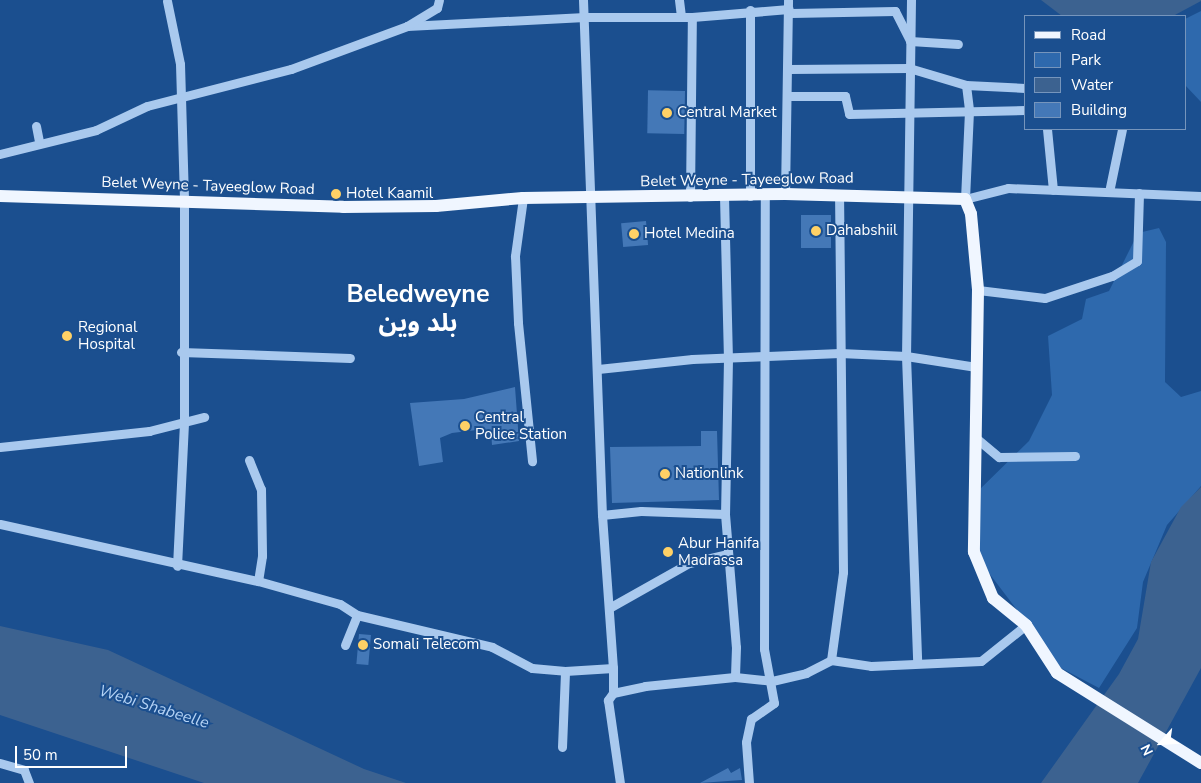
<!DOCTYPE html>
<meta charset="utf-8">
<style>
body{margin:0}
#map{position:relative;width:1201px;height:783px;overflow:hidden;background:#1b4f8f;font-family:"Nunito Sans","Noto Sans Arabic",sans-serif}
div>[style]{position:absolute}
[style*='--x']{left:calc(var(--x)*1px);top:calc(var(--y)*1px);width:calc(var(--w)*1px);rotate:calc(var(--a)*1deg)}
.green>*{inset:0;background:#2e69ad}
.water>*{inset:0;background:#3c6290}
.building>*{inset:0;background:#4478b7;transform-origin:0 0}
.minor>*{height:9px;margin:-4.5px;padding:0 4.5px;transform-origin:4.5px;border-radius:4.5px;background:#a9c9ee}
.major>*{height:12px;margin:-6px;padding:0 6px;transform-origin:6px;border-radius:6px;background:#f0f6ff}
.dots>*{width:14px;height:14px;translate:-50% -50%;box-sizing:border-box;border:2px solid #1b4f8f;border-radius:50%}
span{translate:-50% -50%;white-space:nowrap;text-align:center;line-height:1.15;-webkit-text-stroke:4px #1b4f8f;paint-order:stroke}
.poi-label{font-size:15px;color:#fff}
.left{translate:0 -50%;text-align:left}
.street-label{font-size:15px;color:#fff}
.water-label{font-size:16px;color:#b5d3f5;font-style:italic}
.town-label{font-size:25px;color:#fff;font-weight:700}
.legend{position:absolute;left:1024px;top:15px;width:162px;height:115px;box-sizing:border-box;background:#1b4f8f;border:1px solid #7695bc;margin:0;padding:6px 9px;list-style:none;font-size:15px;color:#fff}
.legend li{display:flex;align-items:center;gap:10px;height:25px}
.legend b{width:25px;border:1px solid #7695bc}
.north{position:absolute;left:1136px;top:718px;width:50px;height:50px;-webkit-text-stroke:4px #1b4f8f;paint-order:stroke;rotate:244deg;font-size:14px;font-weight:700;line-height:20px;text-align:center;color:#fff}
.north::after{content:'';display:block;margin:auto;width:18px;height:22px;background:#fff;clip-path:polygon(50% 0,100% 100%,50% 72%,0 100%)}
.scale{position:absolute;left:15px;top:746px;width:112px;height:22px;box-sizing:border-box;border:2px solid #fff;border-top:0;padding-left:6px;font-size:15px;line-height:18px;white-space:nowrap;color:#fff;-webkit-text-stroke:4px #1b4f8f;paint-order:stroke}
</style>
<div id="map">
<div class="green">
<div style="clip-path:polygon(1201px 11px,1201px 102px,1185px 85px,1185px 19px)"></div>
<div style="clip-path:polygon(1159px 228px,1166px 242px,1165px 382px,1181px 397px,1201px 391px,1201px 486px,1167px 525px,1143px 582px,1137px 628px,1099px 688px,1061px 668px,976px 556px,976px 493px,1029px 441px,1052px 395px,1048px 336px,1082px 319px,1086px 299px,1109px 291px,1138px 233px)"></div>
</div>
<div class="water">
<div style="clip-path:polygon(1041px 0,1201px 0,1201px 1px,1173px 16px,1062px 16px)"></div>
<div style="clip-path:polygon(1201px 487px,1201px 668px,1138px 783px,1041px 783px,1119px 674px,1138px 639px,1151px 562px,1181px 507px)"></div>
<div style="clip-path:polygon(0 626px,108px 650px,364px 769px,406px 783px,204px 783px,0 715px)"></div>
</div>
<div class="building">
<div style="left:685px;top:91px;width:43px;height:37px;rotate:91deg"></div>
<div style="left:801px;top:215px;width:30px;height:33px"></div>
<div style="left:646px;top:221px;width:24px;height:25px;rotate:85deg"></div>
<div style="clip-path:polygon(515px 387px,519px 441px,492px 445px,491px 432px,485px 433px,485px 429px,452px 433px,440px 438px,443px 462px,419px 466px,410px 403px,464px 399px)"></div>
<div style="clip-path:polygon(701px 431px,717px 431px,719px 500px,612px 503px,610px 447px,701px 446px)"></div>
<div style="left:359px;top:634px;width:12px;height:30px;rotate:5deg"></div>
<div style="clip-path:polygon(728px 768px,731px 773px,740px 768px,742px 780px,700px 783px)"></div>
</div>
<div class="minor">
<div style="--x:583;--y:0;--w:515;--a:87.89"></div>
<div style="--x:602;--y:515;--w:153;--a:85.9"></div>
<div style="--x:613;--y:668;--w:25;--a:90"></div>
<div style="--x:613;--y:693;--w:9;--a:126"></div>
<div style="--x:608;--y:700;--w:84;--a:81.8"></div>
<div style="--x:679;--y:0;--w:16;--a:83"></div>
<div style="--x:911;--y:0;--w:356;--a:90.8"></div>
<div style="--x:906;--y:356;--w:307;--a:87.9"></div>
<div style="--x:167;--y:1;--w:64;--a:78.3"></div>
<div style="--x:180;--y:64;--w:136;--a:88.3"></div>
<div style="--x:184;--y:200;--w:223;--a:90"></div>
<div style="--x:184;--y:423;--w:143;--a:92.8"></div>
<div style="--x:750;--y:10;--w:186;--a:90"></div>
<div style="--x:791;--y:13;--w:104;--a:-1.1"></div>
<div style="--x:895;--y:11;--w:33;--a:63"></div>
<div style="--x:407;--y:26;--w:178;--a:-2.9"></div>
<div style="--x:585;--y:17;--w:107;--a:0"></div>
<div style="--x:692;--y:17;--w:97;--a:-4.7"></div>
<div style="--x:910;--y:41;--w:48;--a:3.6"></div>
<div style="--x:788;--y:69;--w:121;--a:-0.5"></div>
<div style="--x:909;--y:68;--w:59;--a:16.6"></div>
<div style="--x:966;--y:85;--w:59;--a:2.9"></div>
<div style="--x:966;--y:85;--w:26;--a:83"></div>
<div style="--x:969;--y:111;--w:88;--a:92.6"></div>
<div style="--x:965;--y:199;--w:44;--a:-14.3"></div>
<div style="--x:1008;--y:188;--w:193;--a:2.4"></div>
<div style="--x:788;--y:96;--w:57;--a:0"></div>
<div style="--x:845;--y:96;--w:18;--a:77"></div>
<div style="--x:849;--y:114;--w:176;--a:-1.3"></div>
<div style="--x:36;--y:126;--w:15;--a:79"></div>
<div style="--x:1047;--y:129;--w:61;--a:84.4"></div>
<div style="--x:0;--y:154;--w:99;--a:-14"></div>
<div style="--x:96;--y:130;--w:56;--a:-25.2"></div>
<div style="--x:147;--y:106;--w:149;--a:-14.4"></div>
<div style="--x:291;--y:69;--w:124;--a:-20.3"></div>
<div style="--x:407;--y:26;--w:35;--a:-31"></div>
<div style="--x:437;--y:8;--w:8;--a:-76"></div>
<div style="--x:1109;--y:192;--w:64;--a:-78.3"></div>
<div style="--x:785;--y:194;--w:194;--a:-89.1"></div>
<div style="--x:724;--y:196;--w:163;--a:88.6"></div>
<div style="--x:728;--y:359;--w:155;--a:91.1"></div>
<div style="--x:725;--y:514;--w:133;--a:85.3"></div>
<div style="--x:736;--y:647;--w:30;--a:92"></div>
<div style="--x:690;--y:197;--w:180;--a:-89.4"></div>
<div style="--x:523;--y:198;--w:59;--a:97.9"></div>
<div style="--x:515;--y:256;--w:67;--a:87.4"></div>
<div style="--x:518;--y:323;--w:139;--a:84.2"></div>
<div style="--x:978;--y:290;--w:67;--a:6.8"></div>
<div style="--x:1045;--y:298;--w:71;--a:-18.2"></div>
<div style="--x:1112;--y:276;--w:29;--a:-31"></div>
<div style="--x:1137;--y:261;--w:68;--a:-88.3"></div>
<div style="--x:181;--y:352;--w:169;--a:2"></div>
<div style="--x:598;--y:369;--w:95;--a:-6.1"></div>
<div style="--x:692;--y:359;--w:148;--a:-2.3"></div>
<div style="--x:840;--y:353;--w:66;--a:2.6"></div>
<div style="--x:906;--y:356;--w:71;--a:8.9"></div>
<div style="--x:976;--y:438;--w:30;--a:40"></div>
<div style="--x:999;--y:457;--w:76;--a:-0.8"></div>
<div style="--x:0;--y:447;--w:150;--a:-6.1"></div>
<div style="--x:149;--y:431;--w:57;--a:-14.3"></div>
<div style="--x:249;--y:460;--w:31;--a:68"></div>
<div style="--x:261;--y:489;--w:67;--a:89.1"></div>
<div style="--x:262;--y:556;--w:25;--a:99"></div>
<div style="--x:602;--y:515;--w:39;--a:-6"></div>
<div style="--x:641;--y:511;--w:84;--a:2"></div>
<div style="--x:0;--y:524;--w:264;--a:12.5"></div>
<div style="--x:258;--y:581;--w:85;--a:15.7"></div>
<div style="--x:340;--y:604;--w:20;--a:33"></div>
<div style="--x:357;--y:615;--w:139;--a:13.3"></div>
<div style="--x:492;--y:647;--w:45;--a:27.7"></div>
<div style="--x:532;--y:668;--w:33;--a:5"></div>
<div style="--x:565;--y:671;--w:48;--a:-3.6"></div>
<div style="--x:609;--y:608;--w:92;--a:-29.4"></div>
<div style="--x:689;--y:563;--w:40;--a:-13"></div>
<div style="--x:345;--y:645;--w:32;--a:-68"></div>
<div style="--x:831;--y:660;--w:89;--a:-82.2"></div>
<div style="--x:843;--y:572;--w:378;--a:-90.6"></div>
<div style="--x:613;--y:693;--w:33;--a:-12"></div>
<div style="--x:645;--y:686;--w:90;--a:-5.7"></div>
<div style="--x:735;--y:677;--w:37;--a:6"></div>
<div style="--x:772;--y:681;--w:35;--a:-13"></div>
<div style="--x:806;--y:673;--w:28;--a:-27"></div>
<div style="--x:831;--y:660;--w:40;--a:8.5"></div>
<div style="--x:871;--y:666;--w:110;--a:-2.6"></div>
<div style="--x:981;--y:661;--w:58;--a:-38.7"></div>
<div style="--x:562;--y:747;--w:76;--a:-87.7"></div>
<div style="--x:0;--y:763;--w:25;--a:16"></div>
<div style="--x:24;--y:770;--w:14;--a:69"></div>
<div style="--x:749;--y:783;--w:41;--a:-94.2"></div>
<div style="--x:746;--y:742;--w:24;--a:-78"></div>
<div style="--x:751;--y:719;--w:28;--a:-35"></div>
<div style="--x:774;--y:703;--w:55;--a:-100.5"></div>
<div style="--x:764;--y:649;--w:453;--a:-89.9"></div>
</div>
<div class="major">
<div style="--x:0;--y:196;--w:343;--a:1.8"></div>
<div style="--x:343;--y:207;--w:93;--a:-0.6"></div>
<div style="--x:436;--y:206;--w:87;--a:-5.3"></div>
<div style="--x:523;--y:198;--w:262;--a:-0.9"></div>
<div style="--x:785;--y:194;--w:180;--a:1.6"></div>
<div style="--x:965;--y:199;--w:16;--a:68"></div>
<div style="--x:971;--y:214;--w:76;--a:84.7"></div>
<div style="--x:978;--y:290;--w:262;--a:90.9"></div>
<div style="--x:974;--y:552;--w:50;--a:67.6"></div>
<div style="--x:993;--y:598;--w:43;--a:39.3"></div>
<div style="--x:1026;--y:625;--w:57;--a:57.1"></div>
<div style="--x:1057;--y:673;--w:170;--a:32"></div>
</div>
<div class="dots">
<div style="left:667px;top:113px;background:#ffd166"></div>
<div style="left:336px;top:194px;background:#ffd166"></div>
<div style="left:816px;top:231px;background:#ffd166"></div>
<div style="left:634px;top:234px;background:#ffd166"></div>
<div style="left:67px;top:336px;background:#ffd166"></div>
<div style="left:465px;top:426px;background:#ffd166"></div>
<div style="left:665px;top:474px;background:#ffd166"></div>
<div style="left:668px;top:552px;background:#ffd166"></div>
<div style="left:363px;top:645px;background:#ffd166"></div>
</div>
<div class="poi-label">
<span class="left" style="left:677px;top:113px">Central Market</span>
<span class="left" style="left:346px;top:194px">Hotel Kaamil</span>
<span class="left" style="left:826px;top:231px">Dahabshiil</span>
<span class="left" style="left:644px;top:234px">Hotel Medina</span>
<span class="left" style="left:78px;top:336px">Regional<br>Hospital</span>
<span class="left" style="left:475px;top:426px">Central<br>Police Station</span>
<span class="left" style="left:675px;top:474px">Nationlink</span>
<span class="left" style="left:678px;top:552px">Abur Hanifa<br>Madrassa</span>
<span class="left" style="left:373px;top:645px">Somali Telecom</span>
</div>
<div class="street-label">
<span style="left:747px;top:180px;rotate:-1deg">Belet Weyne - Tayeeglow Road</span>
<span style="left:208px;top:186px;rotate:2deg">Belet Weyne - Tayeeglow Road</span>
</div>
<div class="water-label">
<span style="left:154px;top:707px;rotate:17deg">Webi Shabeelle</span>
</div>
<div class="town-label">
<span style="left:418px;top:309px">Beledweyne<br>بلد وين</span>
</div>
<ul class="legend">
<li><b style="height:6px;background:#f0f6ff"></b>Road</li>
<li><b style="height:14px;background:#2e69ad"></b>Park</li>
<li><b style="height:14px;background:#3c6290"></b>Water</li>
<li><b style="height:14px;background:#4478b7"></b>Building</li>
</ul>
<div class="north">N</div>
<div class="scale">50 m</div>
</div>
